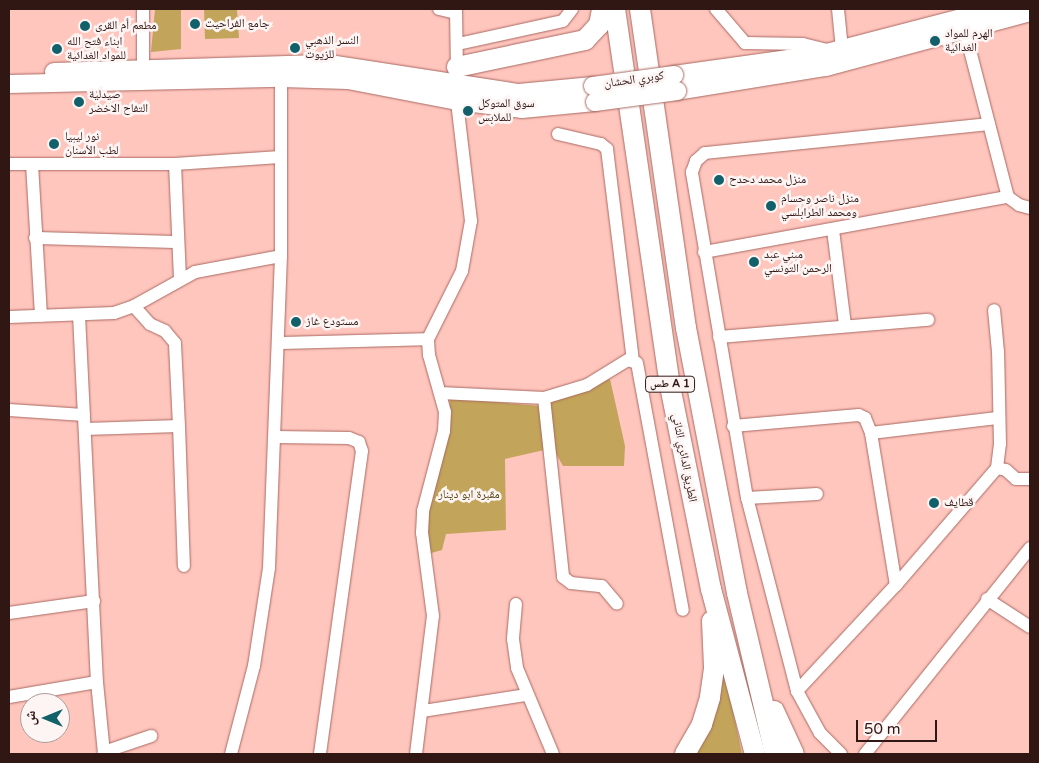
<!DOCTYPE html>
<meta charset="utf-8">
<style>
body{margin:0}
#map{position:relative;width:1039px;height:763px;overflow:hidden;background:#ffc6be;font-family:"Varela Round","Noto Naskh Arabic",sans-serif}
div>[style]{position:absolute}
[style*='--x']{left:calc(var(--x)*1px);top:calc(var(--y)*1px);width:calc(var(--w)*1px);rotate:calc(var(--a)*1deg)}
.green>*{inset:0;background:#c2a45a}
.roads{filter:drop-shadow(0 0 1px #aa6a62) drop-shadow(0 0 1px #aa6a62)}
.minor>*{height:12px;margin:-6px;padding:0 6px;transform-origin:6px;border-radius:6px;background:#fff}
.secondary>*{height:18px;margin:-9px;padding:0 9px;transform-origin:9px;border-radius:9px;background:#fff}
.trunk>*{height:20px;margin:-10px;padding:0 10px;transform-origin:10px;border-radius:10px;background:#fff}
.bridges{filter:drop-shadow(0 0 1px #aa6a62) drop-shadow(0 0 1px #aa6a62)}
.secondary-bridge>*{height:18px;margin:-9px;padding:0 9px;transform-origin:9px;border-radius:9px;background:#fff}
.dots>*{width:14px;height:14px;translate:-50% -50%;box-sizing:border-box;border:2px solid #fcf5f4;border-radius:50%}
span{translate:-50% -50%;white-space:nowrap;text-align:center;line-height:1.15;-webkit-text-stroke:5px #fcf5f4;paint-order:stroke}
.shield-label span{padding:1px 4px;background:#fcf5f4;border:1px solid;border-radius:4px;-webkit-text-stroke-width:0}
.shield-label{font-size:11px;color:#311714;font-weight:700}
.poi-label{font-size:12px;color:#311714}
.left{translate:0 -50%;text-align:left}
.street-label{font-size:12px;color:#311714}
.park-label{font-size:12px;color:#594510}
.frame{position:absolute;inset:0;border:10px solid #311714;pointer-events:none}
.north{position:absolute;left:20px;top:693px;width:50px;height:50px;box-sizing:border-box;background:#fcf5f4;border:1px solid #ab9c9a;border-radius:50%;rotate:270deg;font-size:14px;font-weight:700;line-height:20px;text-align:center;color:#311714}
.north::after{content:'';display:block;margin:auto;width:18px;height:22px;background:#12606a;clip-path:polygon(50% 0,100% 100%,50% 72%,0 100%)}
.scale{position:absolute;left:856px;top:720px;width:81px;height:22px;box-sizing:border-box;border:2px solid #311714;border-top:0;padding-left:6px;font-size:15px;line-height:18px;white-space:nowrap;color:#311714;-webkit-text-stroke:4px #fcf5f4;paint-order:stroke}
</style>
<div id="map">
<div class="green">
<div style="clip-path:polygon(155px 9px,237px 9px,239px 38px,205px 39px,204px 9px,181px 10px,181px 49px,151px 52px)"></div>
<div style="clip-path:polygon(610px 379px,625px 446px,624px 466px,563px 466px,553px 448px,505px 459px,506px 530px,446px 534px,442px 550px,428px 554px,426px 512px,448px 431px,450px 398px,540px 406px)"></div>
<div style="clip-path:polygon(716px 630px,742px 754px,685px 754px,688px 750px)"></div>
</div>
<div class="roads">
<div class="minor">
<div style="--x:143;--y:9;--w:58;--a:90"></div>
<div style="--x:439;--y:9;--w:17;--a:13"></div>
<div style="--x:456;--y:9;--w:65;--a:89.1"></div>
<div style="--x:716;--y:9;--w:45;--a:49.5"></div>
<div style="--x:745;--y:43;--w:58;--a:1"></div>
<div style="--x:803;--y:44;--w:29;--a:14"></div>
<div style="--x:838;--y:9;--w:40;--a:84.3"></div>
<div style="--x:965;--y:31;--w:171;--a:75.5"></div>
<div style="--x:1008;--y:197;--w:14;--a:36"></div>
<div style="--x:1019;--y:205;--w:11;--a:15"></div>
<div style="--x:458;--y:44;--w:107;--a:-12.4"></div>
<div style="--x:563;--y:21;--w:15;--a:-53"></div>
<div style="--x:558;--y:134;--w:44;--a:13.1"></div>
<div style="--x:601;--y:144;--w:8;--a:40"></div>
<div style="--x:607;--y:149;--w:213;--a:83"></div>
<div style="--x:9;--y:164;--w:166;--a:0"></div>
<div style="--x:175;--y:164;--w:105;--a:-3.8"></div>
<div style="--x:32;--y:164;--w:152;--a:86.6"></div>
<div style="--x:175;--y:164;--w:114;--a:87.5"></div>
<div style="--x:833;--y:230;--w:96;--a:82.8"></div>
<div style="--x:35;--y:238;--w:142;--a:1.6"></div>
<div style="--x:704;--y:252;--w:309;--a:-10.3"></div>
<div style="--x:79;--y:315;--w:367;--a:87.2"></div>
<div style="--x:97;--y:682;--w:72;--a:84.4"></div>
<div style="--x:9;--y:317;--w:105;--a:-2.2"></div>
<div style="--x:114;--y:313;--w:21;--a:-19"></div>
<div style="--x:134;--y:306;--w:70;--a:-29.1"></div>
<div style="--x:195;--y:272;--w:87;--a:-10.5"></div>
<div style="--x:719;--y:337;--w:210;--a:-4.7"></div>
<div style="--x:278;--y:343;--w:150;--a:-1.5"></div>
<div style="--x:441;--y:393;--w:103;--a:2.8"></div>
<div style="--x:544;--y:398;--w:180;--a:83.9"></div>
<div style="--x:563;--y:577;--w:10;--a:37"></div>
<div style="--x:571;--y:583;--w:31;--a:6"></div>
<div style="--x:602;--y:586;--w:23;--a:50"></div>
<div style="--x:544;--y:398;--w:45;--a:-16.8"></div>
<div style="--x:587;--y:385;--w:48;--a:-31.4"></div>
<div style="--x:628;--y:360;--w:9;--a:18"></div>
<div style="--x:637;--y:363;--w:251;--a:79.5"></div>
<div style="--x:9;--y:410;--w:75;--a:3.8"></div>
<div style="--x:179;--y:426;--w:140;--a:88"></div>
<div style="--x:733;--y:426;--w:126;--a:-5"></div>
<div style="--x:859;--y:415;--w:7;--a:27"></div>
<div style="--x:865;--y:418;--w:16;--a:68"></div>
<div style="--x:871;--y:433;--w:154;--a:80.7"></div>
<div style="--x:85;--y:429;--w:94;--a:-1.8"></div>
<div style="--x:179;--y:426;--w:83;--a:-92.8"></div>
<div style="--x:175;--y:343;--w:16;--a:-130"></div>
<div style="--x:165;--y:331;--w:17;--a:-155"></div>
<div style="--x:150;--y:324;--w:24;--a:-132"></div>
<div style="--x:871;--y:433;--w:127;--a:-6.8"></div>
<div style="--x:275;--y:437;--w:74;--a:0.8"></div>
<div style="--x:349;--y:438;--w:11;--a:22"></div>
<div style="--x:359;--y:442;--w:9;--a:72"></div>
<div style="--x:362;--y:451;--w:306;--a:97.9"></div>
<div style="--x:997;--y:468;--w:9;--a:13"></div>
<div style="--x:1006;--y:470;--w:13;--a:42"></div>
<div style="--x:1016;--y:479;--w:14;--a:0"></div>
<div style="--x:747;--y:498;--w:70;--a:-3.3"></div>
<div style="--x:987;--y:599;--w:51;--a:33.1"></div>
<div style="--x:516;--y:604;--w:35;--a:95"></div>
<div style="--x:513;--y:639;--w:29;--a:82"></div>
<div style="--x:517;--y:668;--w:93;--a:67.3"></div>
<div style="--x:9;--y:613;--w:86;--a:-8"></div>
<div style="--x:797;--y:691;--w:145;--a:-47"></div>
<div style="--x:896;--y:585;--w:155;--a:-49.2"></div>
<div style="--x:997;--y:468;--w:24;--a:-83"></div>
<div style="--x:1000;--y:444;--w:92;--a:-91.2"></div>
<div style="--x:998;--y:352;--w:42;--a:-95.4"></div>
<div style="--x:9;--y:697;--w:89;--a:-9.7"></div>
<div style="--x:423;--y:711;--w:104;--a:-8.8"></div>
<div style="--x:104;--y:752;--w:50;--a:-18.8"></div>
<div style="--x:231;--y:754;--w:91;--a:-75.4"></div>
<div style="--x:254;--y:666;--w:99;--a:-81.3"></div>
<div style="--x:269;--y:568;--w:312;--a:-87.8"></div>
<div style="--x:281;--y:256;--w:178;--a:-90"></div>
<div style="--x:416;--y:754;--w:139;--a:-83"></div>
<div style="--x:433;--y:616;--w:84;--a:-97.5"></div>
<div style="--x:422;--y:533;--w:22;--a:-87"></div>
<div style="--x:423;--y:511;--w:83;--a:-75.3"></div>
<div style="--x:444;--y:431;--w:19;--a:-87"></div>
<div style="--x:445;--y:412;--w:59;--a:-105.7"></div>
<div style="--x:429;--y:355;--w:16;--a:-94"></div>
<div style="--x:428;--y:339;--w:76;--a:-63.4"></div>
<div style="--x:462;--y:271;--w:51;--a:-79.8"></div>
<div style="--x:471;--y:221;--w:121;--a:-96.7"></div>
<div style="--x:841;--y:754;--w:30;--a:-135"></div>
<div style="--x:820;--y:733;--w:48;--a:-118.7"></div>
<div style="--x:797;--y:691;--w:199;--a:-104.5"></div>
<div style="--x:747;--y:498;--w:331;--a:-99.6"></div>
<div style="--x:692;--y:172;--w:12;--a:-70"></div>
<div style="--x:696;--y:161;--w:12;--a:-42"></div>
<div style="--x:705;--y:153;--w:285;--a:-5.8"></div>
<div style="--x:865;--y:754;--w:264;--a:-51.3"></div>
</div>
<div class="secondary">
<div style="--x:54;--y:72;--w:275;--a:-1.7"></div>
<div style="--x:329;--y:64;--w:192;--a:8.7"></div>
<div style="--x:519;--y:93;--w:74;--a:-5.4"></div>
<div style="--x:674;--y:75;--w:150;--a:-8"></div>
<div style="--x:823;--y:54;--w:179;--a:-14.6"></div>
<div style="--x:9;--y:84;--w:272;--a:-1.3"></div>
<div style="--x:281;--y:78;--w:67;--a:1.7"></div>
<div style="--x:348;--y:80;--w:111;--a:10.9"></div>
<div style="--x:457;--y:101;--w:65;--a:7"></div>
<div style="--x:522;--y:109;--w:73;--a:-5.5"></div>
<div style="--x:677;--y:91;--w:151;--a:-9.2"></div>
<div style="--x:826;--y:67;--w:211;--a:-15.1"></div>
</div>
<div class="trunk">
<div style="--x:615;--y:9;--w:381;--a:81.7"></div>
<div style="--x:670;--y:386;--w:207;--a:78.6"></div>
<div style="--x:711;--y:589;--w:171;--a:75.1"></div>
<div style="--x:640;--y:9;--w:322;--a:81.8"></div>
<div style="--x:686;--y:328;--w:270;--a:79.1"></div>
<div style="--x:737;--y:593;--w:165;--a:76.7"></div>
<div style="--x:457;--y:67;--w:131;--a:-11.9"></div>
<div style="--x:585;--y:40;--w:21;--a:-47"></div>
<div style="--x:599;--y:25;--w:16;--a:-79"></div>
<div style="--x:774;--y:711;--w:47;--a:65.1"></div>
<div style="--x:685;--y:754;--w:34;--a:-60"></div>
<div style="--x:702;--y:724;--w:28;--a:-73"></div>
<div style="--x:710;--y:697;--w:30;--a:-82"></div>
<div style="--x:714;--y:667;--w:46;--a:-92.5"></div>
</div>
</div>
<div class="bridges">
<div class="secondary-bridge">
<div style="--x:593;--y:86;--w:82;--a:-7.7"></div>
<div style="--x:595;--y:102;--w:83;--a:-7.6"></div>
</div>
</div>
<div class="dots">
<div style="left:195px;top:24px;background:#12606a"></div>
<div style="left:85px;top:26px;background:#12606a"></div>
<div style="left:935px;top:41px;background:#12606a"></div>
<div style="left:295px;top:48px;background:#12606a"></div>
<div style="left:57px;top:49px;background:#12606a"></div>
<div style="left:79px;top:102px;background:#12606a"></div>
<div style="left:468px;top:111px;background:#12606a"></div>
<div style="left:54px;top:144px;background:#12606a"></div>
<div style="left:719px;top:180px;background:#12606a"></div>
<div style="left:771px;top:206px;background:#12606a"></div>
<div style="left:754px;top:262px;background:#12606a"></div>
<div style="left:296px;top:322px;background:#12606a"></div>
<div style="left:934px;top:503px;background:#12606a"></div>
</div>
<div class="shield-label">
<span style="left:670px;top:384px">طس A 1</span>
</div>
<div class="poi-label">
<span class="left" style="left:205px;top:24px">جامع الفراحيت</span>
<span class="left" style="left:95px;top:26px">مطعم أم القرى</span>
<span class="left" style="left:945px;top:41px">الهرم للمواد<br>الغدائية</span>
<span class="left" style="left:305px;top:48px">النسر الذهبي<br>للزيوت</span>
<span class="left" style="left:67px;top:49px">ابناء فتح الله<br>للمواد الغدائية</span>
<span class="left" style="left:89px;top:102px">صيدلية<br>التفاح الاخضر</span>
<span class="left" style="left:478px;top:111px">سوق المتوكل<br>للملابس</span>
<span class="left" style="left:65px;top:144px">نور ليبيا<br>لطب الأسنان</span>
<span class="left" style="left:729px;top:180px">منزل محمد دحدح</span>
<span class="left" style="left:781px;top:206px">منزل ناصر وحسام<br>ومحمد الطرابلسي</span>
<span class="left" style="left:764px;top:262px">مبني عبد<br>الرحمن التونسي</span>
<span class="left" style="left:306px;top:322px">مستودع غاز</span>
<span class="left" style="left:944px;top:503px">قطايف</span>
</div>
<div class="street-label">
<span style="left:634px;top:80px;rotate:-8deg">كوبري الحشان</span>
<span style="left:684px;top:458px;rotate:79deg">الطريق الدائري الثاني</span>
</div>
<div class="park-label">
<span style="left:469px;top:495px">مقبرة ابو دينار</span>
</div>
<div class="frame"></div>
<div class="north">ش</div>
<div class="scale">50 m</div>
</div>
